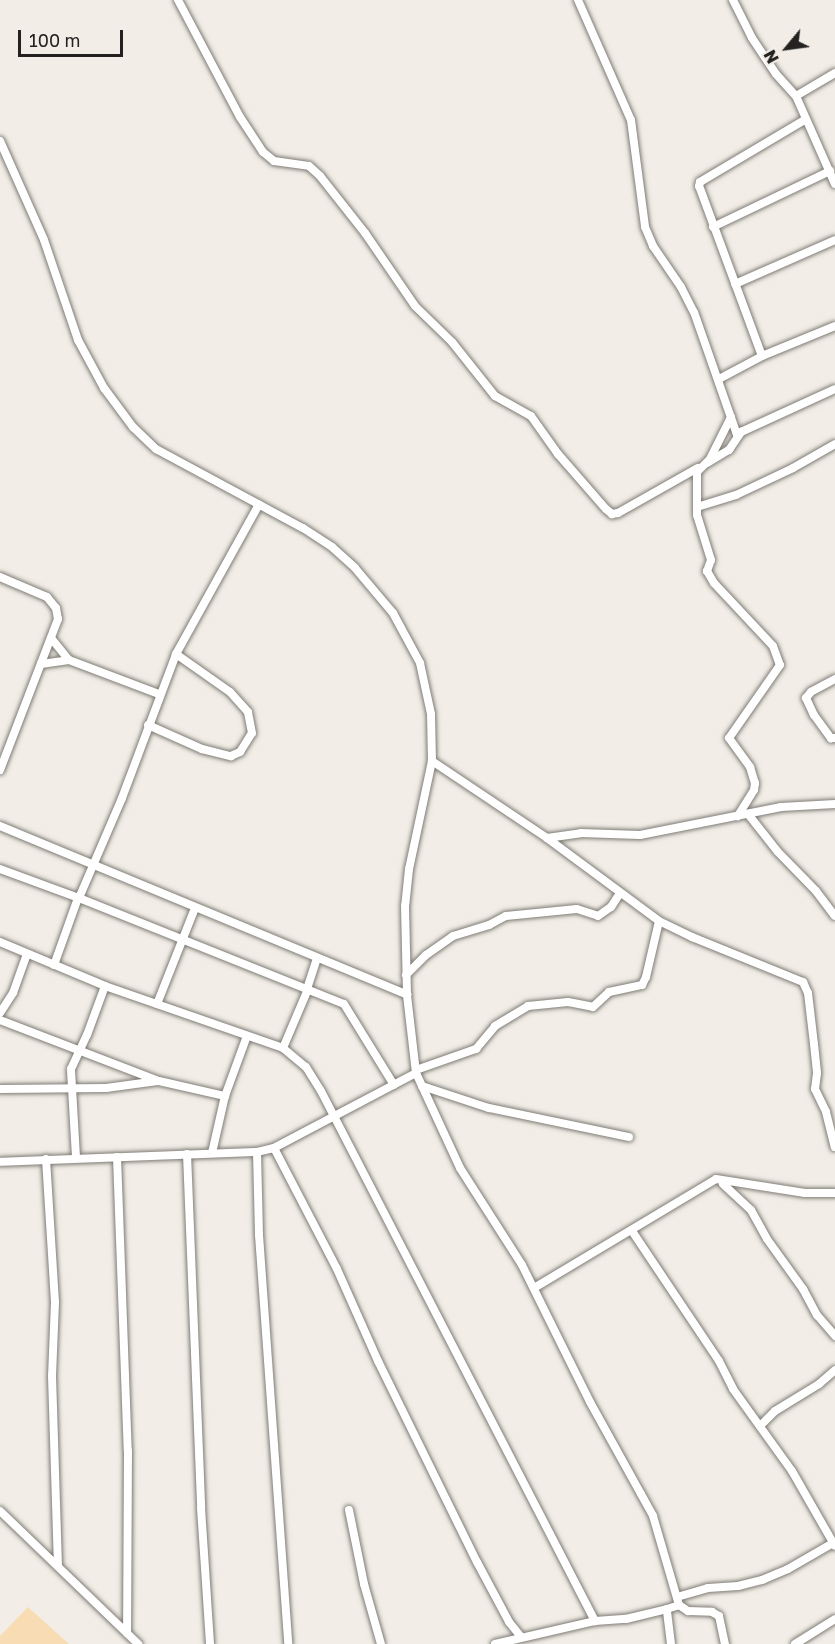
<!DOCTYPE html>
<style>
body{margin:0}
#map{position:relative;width:835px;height:1644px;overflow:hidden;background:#f2eee7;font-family:"Golos Text",sans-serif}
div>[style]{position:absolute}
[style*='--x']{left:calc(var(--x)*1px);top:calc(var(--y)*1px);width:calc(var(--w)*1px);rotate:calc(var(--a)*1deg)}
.green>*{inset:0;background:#f8dcb4}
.roads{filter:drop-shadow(0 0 2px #7f7b75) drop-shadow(0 0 2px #7f7b75)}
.street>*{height:8px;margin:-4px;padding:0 4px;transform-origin:4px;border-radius:4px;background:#fff}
span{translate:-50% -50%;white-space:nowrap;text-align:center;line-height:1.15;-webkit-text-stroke:4.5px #f2eee7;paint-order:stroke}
.north{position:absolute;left:757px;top:18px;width:60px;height:60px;-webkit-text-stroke:4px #f2eee7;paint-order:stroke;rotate:241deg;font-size:16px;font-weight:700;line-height:24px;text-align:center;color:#242220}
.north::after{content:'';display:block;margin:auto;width:21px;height:27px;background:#242220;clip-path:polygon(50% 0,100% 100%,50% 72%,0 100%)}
.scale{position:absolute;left:18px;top:30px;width:105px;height:27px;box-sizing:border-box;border:3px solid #242220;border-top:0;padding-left:8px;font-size:18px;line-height:21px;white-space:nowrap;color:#242220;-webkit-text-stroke:4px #f2eee7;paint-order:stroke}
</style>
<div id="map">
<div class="green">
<div style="clip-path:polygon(28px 1607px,69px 1644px,0 1644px,0 1636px)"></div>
</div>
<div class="roads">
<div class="street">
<div style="--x:178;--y:0;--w:132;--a:62.1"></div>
<div style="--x:240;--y:117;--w:42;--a:56.7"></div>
<div style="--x:263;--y:152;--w:14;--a:39"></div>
<div style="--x:274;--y:161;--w:35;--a:8"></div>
<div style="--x:309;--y:166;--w:15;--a:42"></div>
<div style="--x:320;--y:176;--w:73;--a:51.7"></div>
<div style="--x:365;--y:233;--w:88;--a:55.6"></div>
<div style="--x:415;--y:306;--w:52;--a:44.2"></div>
<div style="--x:452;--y:342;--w:69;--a:51.5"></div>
<div style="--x:495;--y:396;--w:41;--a:29.1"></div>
<div style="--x:531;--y:416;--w:47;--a:54.6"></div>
<div style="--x:558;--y:454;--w:73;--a:48.9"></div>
<div style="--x:606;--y:509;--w:8;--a:40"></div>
<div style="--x:612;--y:514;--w:6;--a:-9"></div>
<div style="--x:618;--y:513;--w:92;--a:-29.4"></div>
<div style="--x:578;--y:0;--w:131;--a:66.2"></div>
<div style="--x:631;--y:120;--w:108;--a:82.5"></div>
<div style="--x:645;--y:227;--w:21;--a:67"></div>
<div style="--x:653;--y:246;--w:50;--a:55.7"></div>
<div style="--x:681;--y:287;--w:28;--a:63"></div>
<div style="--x:694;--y:312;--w:130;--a:70.7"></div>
<div style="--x:733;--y:0;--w:42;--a:63.4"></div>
<div style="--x:752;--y:38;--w:43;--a:56.3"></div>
<div style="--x:776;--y:74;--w:30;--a:48"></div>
<div style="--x:835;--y:73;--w:45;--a:149.5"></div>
<div style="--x:796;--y:96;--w:96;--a:66.1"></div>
<div style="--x:0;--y:141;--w:108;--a:66"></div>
<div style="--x:44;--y:240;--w:106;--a:71.2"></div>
<div style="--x:78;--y:340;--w:55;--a:61.6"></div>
<div style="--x:104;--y:388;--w:49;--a:53.4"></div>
<div style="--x:133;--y:427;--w:32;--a:44"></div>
<div style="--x:156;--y:449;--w:167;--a:28.3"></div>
<div style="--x:303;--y:528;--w:35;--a:33"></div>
<div style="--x:332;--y:547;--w:31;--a:42"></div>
<div style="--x:355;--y:568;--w:59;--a:49.8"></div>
<div style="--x:393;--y:613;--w:57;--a:61.6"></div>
<div style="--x:420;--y:663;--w:52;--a:77.8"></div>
<div style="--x:431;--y:714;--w:47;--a:88.8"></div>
<div style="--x:432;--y:761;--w:110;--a:102"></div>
<div style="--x:409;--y:869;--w:37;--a:96"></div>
<div style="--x:405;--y:906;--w:89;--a:88.7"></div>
<div style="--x:407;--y:995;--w:79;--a:83.4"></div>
<div style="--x:416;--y:1073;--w:161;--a:152.2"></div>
<div style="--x:274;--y:1148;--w:17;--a:167"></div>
<div style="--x:257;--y:1152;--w:257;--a:177.8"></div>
<div style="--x:713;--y:227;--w:130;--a:-25.6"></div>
<div style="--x:735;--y:284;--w:109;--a:-23.7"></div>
<div style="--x:762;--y:356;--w:181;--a:-110.3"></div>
<div style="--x:699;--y:186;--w:4;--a:-76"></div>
<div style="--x:700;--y:182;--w:123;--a:-30.7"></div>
<div style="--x:719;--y:379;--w:49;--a:-28.1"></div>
<div style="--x:762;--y:356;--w:79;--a:-22.3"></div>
<div style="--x:731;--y:417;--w:47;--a:116.6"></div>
<div style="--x:710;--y:459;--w:18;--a:135"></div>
<div style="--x:697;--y:472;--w:43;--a:90"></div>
<div style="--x:697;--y:515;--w:47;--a:72.7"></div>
<div style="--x:711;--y:560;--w:12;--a:110"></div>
<div style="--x:707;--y:571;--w:14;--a:60"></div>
<div style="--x:714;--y:583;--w:86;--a:46.9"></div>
<div style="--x:773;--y:646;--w:20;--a:70"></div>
<div style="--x:780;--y:665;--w:89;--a:124.9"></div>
<div style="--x:729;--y:738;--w:36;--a:54"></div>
<div style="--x:750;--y:767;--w:17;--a:73"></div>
<div style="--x:755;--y:783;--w:7;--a:98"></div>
<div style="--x:754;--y:790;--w:31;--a:122"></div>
<div style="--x:707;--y:463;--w:26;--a:-31"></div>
<div style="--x:729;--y:450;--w:22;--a:-56"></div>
<div style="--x:741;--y:432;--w:103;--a:-24.6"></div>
<div style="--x:697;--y:507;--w:41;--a:-17.1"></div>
<div style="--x:736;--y:495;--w:63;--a:-25.3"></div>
<div style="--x:793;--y:468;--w:48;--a:-29.7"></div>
<div style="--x:0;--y:577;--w:51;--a:23.1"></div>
<div style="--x:47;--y:597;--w:14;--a:51"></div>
<div style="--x:56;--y:608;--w:11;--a:80"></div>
<div style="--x:58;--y:619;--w:162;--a:111"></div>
<div style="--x:51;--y:638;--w:28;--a:51"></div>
<div style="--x:69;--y:660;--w:96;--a:20.7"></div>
<div style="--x:41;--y:664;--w:28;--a:-8"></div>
<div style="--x:835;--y:679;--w:27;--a:152"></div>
<div style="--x:811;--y:692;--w:8;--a:130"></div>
<div style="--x:806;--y:698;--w:19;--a:65"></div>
<div style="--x:814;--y:715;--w:29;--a:54"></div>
<div style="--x:831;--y:738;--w:4;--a:0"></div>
<div style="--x:148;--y:725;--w:59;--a:24"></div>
<div style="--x:202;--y:749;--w:30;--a:14"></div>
<div style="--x:231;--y:756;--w:10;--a:-24"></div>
<div style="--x:240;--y:752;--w:22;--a:-58"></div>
<div style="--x:252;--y:733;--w:21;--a:-101"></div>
<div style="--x:248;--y:712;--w:27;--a:-132"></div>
<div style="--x:230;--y:692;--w:66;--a:-144.9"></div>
<div style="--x:432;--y:761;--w:138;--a:33.8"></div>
<div style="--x:547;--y:838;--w:139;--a:36.5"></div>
<div style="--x:659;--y:921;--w:37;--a:26"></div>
<div style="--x:692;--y:937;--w:120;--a:22.1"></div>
<div style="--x:803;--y:982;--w:12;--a:66"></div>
<div style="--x:808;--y:993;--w:51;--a:83.3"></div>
<div style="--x:814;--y:1044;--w:29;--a:84"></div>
<div style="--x:817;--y:1073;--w:16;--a:97"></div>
<div style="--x:815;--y:1089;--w:25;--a:64"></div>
<div style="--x:826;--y:1112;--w:36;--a:76"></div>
<div style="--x:748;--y:814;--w:48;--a:51.7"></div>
<div style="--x:778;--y:852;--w:54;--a:45.7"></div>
<div style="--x:816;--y:891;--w:31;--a:53"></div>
<div style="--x:0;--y:826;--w:441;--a:22.5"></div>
<div style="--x:547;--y:838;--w:34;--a:-8"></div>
<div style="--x:581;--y:833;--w:59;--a:1.9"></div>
<div style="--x:640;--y:835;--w:144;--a:-11.2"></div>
<div style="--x:781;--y:807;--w:54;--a:-3.2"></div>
<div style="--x:0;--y:869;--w:84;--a:20.2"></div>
<div style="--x:79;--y:898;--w:285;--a:21.8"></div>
<div style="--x:344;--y:1004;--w:95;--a:58.3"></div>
<div style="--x:79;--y:898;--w:109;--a:-66.7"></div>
<div style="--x:122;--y:798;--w:154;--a:-69.4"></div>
<div style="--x:176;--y:654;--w:171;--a:-61"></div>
<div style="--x:0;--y:942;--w:114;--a:22.7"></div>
<div style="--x:105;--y:986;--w:188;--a:19.2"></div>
<div style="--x:283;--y:1048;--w:30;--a:40"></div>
<div style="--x:306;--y:1067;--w:28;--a:58"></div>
<div style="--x:321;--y:1091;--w:597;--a:62.66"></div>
<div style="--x:54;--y:965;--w:71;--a:-70.3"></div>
<div style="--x:406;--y:975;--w:28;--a:-45"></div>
<div style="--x:426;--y:955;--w:33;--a:-35"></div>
<div style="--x:453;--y:936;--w:38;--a:-17"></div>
<div style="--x:489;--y:925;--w:19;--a:-28"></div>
<div style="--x:506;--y:916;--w:71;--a:-5.6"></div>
<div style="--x:577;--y:909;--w:22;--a:18"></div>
<div style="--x:598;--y:916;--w:16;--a:-35"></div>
<div style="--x:611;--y:907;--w:17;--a:-57"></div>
<div style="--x:307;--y:989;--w:32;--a:-72"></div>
<div style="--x:157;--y:1004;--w:103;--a:-68.4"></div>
<div style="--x:0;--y:1013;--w:24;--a:-57"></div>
<div style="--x:13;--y:993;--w:41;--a:-70.3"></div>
<div style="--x:0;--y:1020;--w:170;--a:21"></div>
<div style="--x:159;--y:1081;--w:68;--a:12.8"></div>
<div style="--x:283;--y:1048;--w:64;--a:-67"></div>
<div style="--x:416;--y:1070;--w:64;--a:-19.3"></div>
<div style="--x:476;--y:1049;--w:30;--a:-50"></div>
<div style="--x:495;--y:1026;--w:39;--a:-31"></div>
<div style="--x:528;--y:1006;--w:40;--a:-5.7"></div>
<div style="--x:568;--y:1002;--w:25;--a:11"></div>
<div style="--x:593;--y:1007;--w:22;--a:-43"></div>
<div style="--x:609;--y:992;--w:34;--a:-12"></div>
<div style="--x:642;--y:985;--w:9;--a:-63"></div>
<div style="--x:646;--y:977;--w:57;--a:-76.9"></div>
<div style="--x:416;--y:1073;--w:105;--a:65.1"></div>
<div style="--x:460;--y:1168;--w:115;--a:57.4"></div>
<div style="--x:522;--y:1265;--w:153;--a:63.6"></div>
<div style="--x:590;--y:1402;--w:105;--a:61"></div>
<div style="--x:641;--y:1494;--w:25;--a:61"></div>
<div style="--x:653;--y:1516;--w:93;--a:73.7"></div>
<div style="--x:679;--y:1605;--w:11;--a:34"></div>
<div style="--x:688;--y:1611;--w:24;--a:2"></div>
<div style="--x:712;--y:1612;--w:8;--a:30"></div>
<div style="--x:719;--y:1616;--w:29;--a:78"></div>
<div style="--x:422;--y:1086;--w:71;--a:18.2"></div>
<div style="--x:489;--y:1108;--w:143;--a:11.7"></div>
<div style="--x:0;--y:1089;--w:106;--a:-0.5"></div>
<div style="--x:106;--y:1088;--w:52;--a:-7.7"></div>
<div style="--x:274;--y:1148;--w:136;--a:62.5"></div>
<div style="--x:337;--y:1269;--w:101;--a:66"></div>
<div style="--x:378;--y:1361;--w:224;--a:63.8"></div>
<div style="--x:477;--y:1562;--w:68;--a:61.9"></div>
<div style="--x:509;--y:1622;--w:19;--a:51"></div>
<div style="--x:257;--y:1152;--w:83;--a:88.6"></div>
<div style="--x:259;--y:1235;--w:410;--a:85.9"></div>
<div style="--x:212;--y:1153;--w:58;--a:-77.2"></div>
<div style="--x:225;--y:1096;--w:64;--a:-69.9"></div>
<div style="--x:187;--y:1154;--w:354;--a:87.7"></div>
<div style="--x:201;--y:1508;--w:136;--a:86.2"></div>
<div style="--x:76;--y:1157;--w:88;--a:-93.3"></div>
<div style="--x:71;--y:1069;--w:38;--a:-65"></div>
<div style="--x:87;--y:1035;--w:52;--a:-69.8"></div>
<div style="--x:117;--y:1157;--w:294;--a:87.9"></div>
<div style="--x:128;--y:1451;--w:182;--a:90.3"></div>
<div style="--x:46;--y:1159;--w:143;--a:86.4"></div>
<div style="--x:55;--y:1302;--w:74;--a:92.3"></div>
<div style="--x:52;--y:1376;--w:190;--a:88.2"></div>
<div style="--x:723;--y:1184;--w:38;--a:43"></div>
<div style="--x:751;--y:1210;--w:33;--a:61"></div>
<div style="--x:767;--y:1239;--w:62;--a:54.2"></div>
<div style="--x:803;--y:1289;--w:30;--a:62"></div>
<div style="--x:817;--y:1315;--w:28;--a:49"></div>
<div style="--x:632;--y:1231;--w:156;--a:56.2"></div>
<div style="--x:719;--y:1361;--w:31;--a:63"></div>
<div style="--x:733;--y:1389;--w:101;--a:54.3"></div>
<div style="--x:792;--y:1471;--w:86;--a:60.2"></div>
<div style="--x:534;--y:1288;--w:212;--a:-30.9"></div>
<div style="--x:716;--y:1179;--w:90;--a:8.9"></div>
<div style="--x:805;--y:1193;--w:30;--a:0"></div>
<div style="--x:760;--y:1426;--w:21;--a:-45"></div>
<div style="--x:775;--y:1411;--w:52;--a:-31.5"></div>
<div style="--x:819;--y:1384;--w:21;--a:-41"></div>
<div style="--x:349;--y:1510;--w:76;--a:78.5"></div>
<div style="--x:364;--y:1584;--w:62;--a:74.2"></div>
<div style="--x:0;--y:1511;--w:192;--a:43.9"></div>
<div style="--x:677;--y:1597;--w:32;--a:-16"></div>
<div style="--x:708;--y:1588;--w:30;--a:-4"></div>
<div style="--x:738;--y:1586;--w:25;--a:-14"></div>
<div style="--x:762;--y:1580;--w:28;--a:-23"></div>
<div style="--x:788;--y:1569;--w:52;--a:-30"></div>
<div style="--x:495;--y:1644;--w:103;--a:-13"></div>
<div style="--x:595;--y:1621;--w:31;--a:-4"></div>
<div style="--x:626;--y:1619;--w:42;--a:-13.7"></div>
<div style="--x:671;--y:1644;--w:35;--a:-97"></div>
<div style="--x:667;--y:1609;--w:13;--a:-18"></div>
<div style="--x:795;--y:1644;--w:47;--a:-32"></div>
</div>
</div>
<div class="north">N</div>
<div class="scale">100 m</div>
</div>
